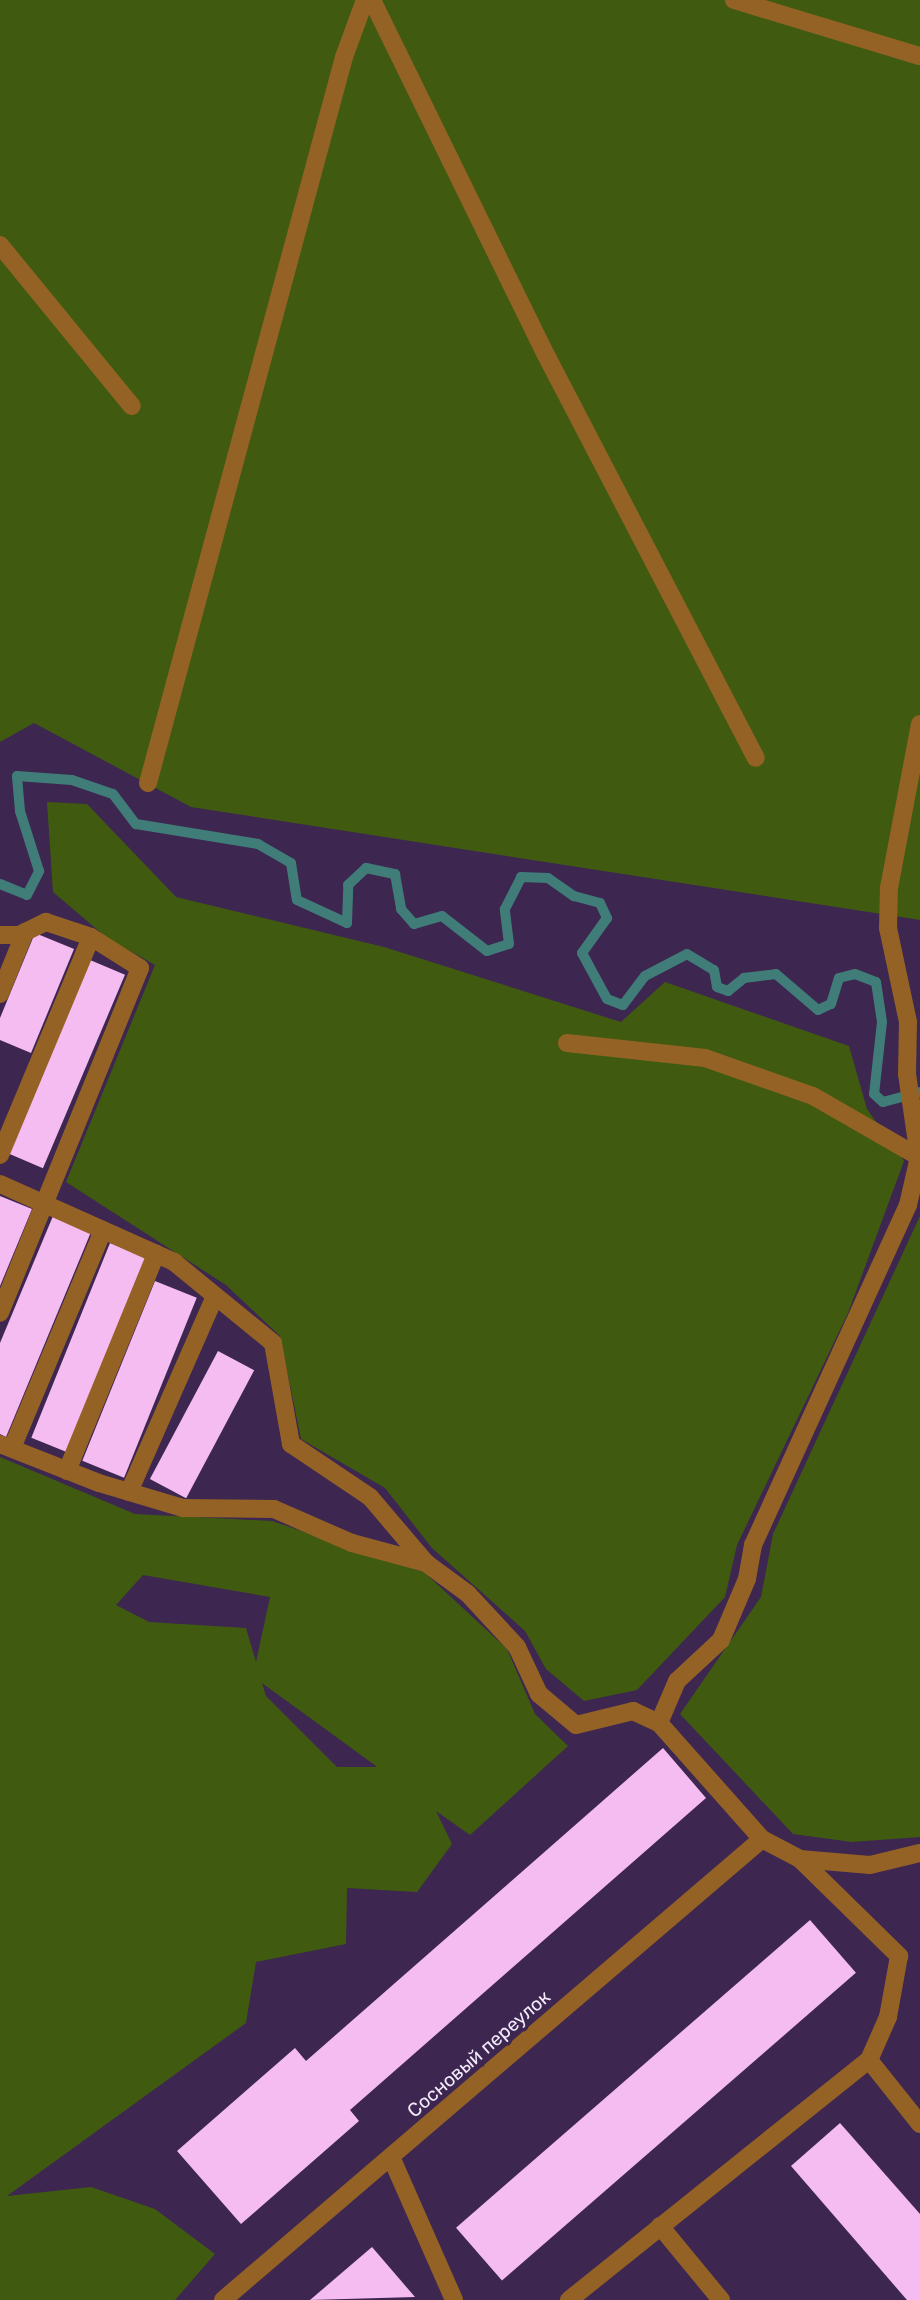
<!DOCTYPE html>
<meta charset="utf-8">
<style>
body{margin:0}
#map{position:relative;width:920px;height:2300px;overflow:hidden;background:#3d2650;font-family:Rubik,sans-serif}
div>[style]{position:absolute}
[style*='--x']{left:calc(var(--x)*1px);top:calc(var(--y)*1px);width:calc(var(--w)*1px);rotate:calc(var(--a)*1deg)}
.green>*{inset:0;background:#405b10}
.stream>*{height:10px;margin:-5px;padding:0 5px;transform-origin:5px;border-radius:5px;background:#407d78}
.building>*{inset:0;background:#f5bcf2;transform-origin:0 0}
.minor>*{height:18px;margin:-9px;padding:0 9px;transform-origin:9px;border-radius:9px;background:#946225}
span{translate:-50% -50%;white-space:nowrap;text-align:center;line-height:1.15;-webkit-text-stroke:7px #3d2650;paint-order:stroke}
.street-label{font-size:19px;color:#f3ebfc}
</style>
<div id="map">
<div class="green">
<div style="clip-path:polygon(0 0,920px 0,920px 920px,191px 807px,34px 723px,0 742px)"></div>
<div style="clip-path:polygon(47px 802px,87px 804px,176px 897px,384px 947px,621px 1022px,665px 982px,849px 1046px,867px 1109px,904px 1161px,848px 1313px,737px 1545px,725px 1597px,637px 1690px,584px 1701px,546px 1669px,525px 1631px,432px 1548px,385px 1488px,301px 1439px,280px 1336px,226px 1285px,66px 1182px,155px 965px,107px 938px,53px 892px)"></div>
<div style="clip-path:polygon(920px 1216px,920px 1837px,852px 1842px,793px 1834px,680px 1714px,761px 1597px,773px 1534px)"></div>
<div style="clip-path:polygon(evenodd,0 1457px,135px 1514px,272px 1521px,424px 1572px,507px 1649px,535px 1714px,568px 1746px,470px 1835px,436px 1811px,452px 1844px,417px 1892px,347px 1888px,346px 1944px,256px 1962px,246px 2023px,7px 2196px,91px 2187px,155px 2209px,215px 2254px,175px 2300px,0 2300px,0 1457px,143px 1575px,270px 1597px,256px 1662px,246px 1628px,149px 1622px,116px 1605px,143px 1575px,0 1457px,262px 1683px,376px 1766px,376px 1767px,337px 1767px,266px 1696px,262px 1683px)"></div>
</div>
<div class="stream">
<div style="--x:0;--y:884;--w:29;--a:22"></div>
<div style="--x:27;--y:895;--w:27;--a:-63"></div>
<div style="--x:39;--y:871;--w:63;--a:-107.6"></div>
<div style="--x:20;--y:811;--w:35;--a:-95"></div>
<div style="--x:17;--y:776;--w:55;--a:4.2"></div>
<div style="--x:72;--y:780;--w:43;--a:18.9"></div>
<div style="--x:113;--y:794;--w:38;--a:53"></div>
<div style="--x:136;--y:824;--w:124;--a:9.3"></div>
<div style="--x:258;--y:844;--w:38;--a:30"></div>
<div style="--x:291;--y:863;--w:37;--a:81"></div>
<div style="--x:297;--y:900;--w:55;--a:24.7"></div>
<div style="--x:347;--y:923;--w:38;--a:-88"></div>
<div style="--x:348;--y:885;--w:25;--a:-43"></div>
<div style="--x:366;--y:868;--w:30;--a:12"></div>
<div style="--x:395;--y:874;--w:36;--a:80"></div>
<div style="--x:401;--y:909;--w:20;--a:49"></div>
<div style="--x:414;--y:924;--w:29;--a:-16"></div>
<div style="--x:442;--y:916;--w:57;--a:37.9"></div>
<div style="--x:487;--y:951;--w:23;--a:-18"></div>
<div style="--x:509;--y:944;--w:35;--a:-97"></div>
<div style="--x:505;--y:909;--w:36;--a:-63"></div>
<div style="--x:521;--y:877;--w:27;--a:2"></div>
<div style="--x:548;--y:878;--w:32;--a:35"></div>
<div style="--x:574;--y:896;--w:27;--a:15"></div>
<div style="--x:600;--y:903;--w:17;--a:65"></div>
<div style="--x:607;--y:918;--w:43;--a:125.5"></div>
<div style="--x:582;--y:953;--w:52;--a:61.5"></div>
<div style="--x:607;--y:999;--w:17;--a:21"></div>
<div style="--x:623;--y:1005;--w:36;--a:-53"></div>
<div style="--x:645;--y:976;--w:47;--a:-27.6"></div>
<div style="--x:687;--y:954;--w:31;--a:31"></div>
<div style="--x:714;--y:970;--w:17;--a:80"></div>
<div style="--x:717;--y:987;--w:12;--a:20"></div>
<div style="--x:728;--y:991;--w:21;--a:-39"></div>
<div style="--x:744;--y:978;--w:32;--a:-7"></div>
<div style="--x:776;--y:974;--w:55;--a:40.6"></div>
<div style="--x:818;--y:1010;--w:14;--a:-25"></div>
<div style="--x:831;--y:1004;--w:27;--a:-73"></div>
<div style="--x:839;--y:978;--w:16;--a:-14"></div>
<div style="--x:855;--y:974;--w:22;--a:21"></div>
<div style="--x:876;--y:982;--w:40;--a:81.5"></div>
<div style="--x:882;--y:1022;--w:72;--a:96.3"></div>
<div style="--x:874;--y:1094;--w:12;--a:42"></div>
<div style="--x:883;--y:1102;--w:38;--a:-15"></div>
</div>
<div class="building">
<div style="clip-path:polygon(35px 933px,74px 949px,31px 1053px,0 1040px,0 1018px)"></div>
<div style="left:90px;top:960px;width:38px;height:210px;rotate:23deg"></div>
<div style="clip-path:polygon(0 1196px,32px 1209px,0 1286px)"></div>
<div style="clip-path:polygon(53px 1216px,91px 1232px,6px 1437px,0 1434px,0 1343px)"></div>
<div style="left:110px;top:1243px;width:40px;height:210px;rotate:22deg"></div>
<div style="left:155px;top:1281px;width:45px;height:194px;rotate:22deg"></div>
<div style="left:218px;top:1351px;width:41px;height:145px;rotate:28deg"></div>
<div style="clip-path:polygon(663px 1748px,706px 1798px,350px 2110px,359px 2121px,241px 2224px,177px 2151px,295px 2048px,306px 2061px)"></div>
<div style="left:810px;top:1920px;width:70px;height:469px;rotate:49deg"></div>
<div style="clip-path:polygon(840px 2123px,920px 2214px,920px 2300px,907px 2300px,791px 2166px)"></div>
<div style="clip-path:polygon(372px 2247px,415px 2297px,310px 2300px)"></div>
</div>
<div class="minor">
<div style="--x:372;--y:0;--w:395;--a:63.9"></div>
<div style="--x:546;--y:355;--w:454;--a:62.5"></div>
<div style="--x:734;--y:0;--w:194;--a:16.8"></div>
<div style="--x:0;--y:245;--w:208;--a:50.7"></div>
<div style="--x:148;--y:783;--w:752;--a:-74.89"></div>
<div style="--x:344;--y:57;--w:61;--a:-69.8"></div>
<div style="--x:0;--y:935;--w:19;--a:0"></div>
<div style="--x:19;--y:935;--w:30;--a:-26"></div>
<div style="--x:46;--y:922;--w:47;--a:18.4"></div>
<div style="--x:91;--y:937;--w:58;--a:32.3"></div>
<div style="--x:140;--y:968;--w:372;--a:112.1"></div>
<div style="--x:0;--y:994;--w:67;--a:-68"></div>
<div style="--x:567;--y:1043;--w:139;--a:6.2"></div>
<div style="--x:705;--y:1058;--w:114;--a:19.4"></div>
<div style="--x:813;--y:1096;--w:122;--a:29.9"></div>
<div style="--x:0;--y:1155;--w:236;--a:-67.3"></div>
<div style="--x:0;--y:1184;--w:191;--a:24.1"></div>
<div style="--x:174;--y:1262;--w:128;--a:39.3"></div>
<div style="--x:273;--y:1343;--w:103;--a:79.9"></div>
<div style="--x:291;--y:1444;--w:95;--a:33.9"></div>
<div style="--x:370;--y:1497;--w:87;--a:49.7"></div>
<div style="--x:426;--y:1563;--w:52;--a:36.4"></div>
<div style="--x:468;--y:1594;--w:72;--a:47.2"></div>
<div style="--x:517;--y:1647;--w:52;--a:64.9"></div>
<div style="--x:539;--y:1694;--w:48;--a:40"></div>
<div style="--x:576;--y:1725;--w:59;--a:-13.8"></div>
<div style="--x:633;--y:1711;--w:29;--a:25"></div>
<div style="--x:659;--y:1723;--w:155;--a:48.4"></div>
<div style="--x:762;--y:1839;--w:43;--a:27.8"></div>
<div style="--x:800;--y:1859;--w:70;--a:4.9"></div>
<div style="--x:870;--y:1865;--w:51;--a:-13.5"></div>
<div style="--x:0;--y:1444;--w:106;--a:21.5"></div>
<div style="--x:99;--y:1483;--w:88;--a:16.6"></div>
<div style="--x:183;--y:1508;--w:91;--a:0.6"></div>
<div style="--x:274;--y:1509;--w:85;--a:23.6"></div>
<div style="--x:352;--y:1543;--w:77;--a:15.1"></div>
<div style="--x:12;--y:1448;--w:236;--a:-67.3"></div>
<div style="--x:67;--y:1471;--w:235;--a:-67.7"></div>
<div style="--x:129;--y:1492;--w:214;--a:-66.3"></div>
<div style="--x:659;--y:1723;--w:46;--a:-66.8"></div>
<div style="--x:677;--y:1681;--w:60;--a:-43"></div>
<div style="--x:721;--y:1640;--w:66;--a:-66.9"></div>
<div style="--x:747;--y:1579;--w:35;--a:-80"></div>
<div style="--x:753;--y:1545;--w:374;--a:-65.5"></div>
<div style="--x:908;--y:1205;--w:49;--a:-77.1"></div>
<div style="--x:919;--y:1157;--w:84;--a:-98.2"></div>
<div style="--x:907;--y:1074;--w:52;--a:-88.9"></div>
<div style="--x:908;--y:1022;--w:96;--a:-102"></div>
<div style="--x:888;--y:928;--w:40;--a:-88.6"></div>
<div style="--x:889;--y:888;--w:167;--a:-79.3"></div>
<div style="--x:800;--y:1859;--w:139;--a:44.4"></div>
<div style="--x:899;--y:1956;--w:62;--a:100.2"></div>
<div style="--x:888;--y:2017;--w:47;--a:113.8"></div>
<div style="--x:391;--y:2157;--w:156;--a:66.2"></div>
<div style="--x:660;--y:2226;--w:96;--a:50.5"></div>
<div style="--x:223;--y:2300;--w:709;--a:-40.54"></div>
<div style="--x:569;--y:2300;--w:384;--a:-38.7"></div>
<div style="--x:869;--y:2060;--w:82;--a:51.4"></div>
</div>
<div class="street-label">
<span style="left:479px;top:2054px;rotate:-41deg">Сосновый переулок</span>
</div>
</div>
